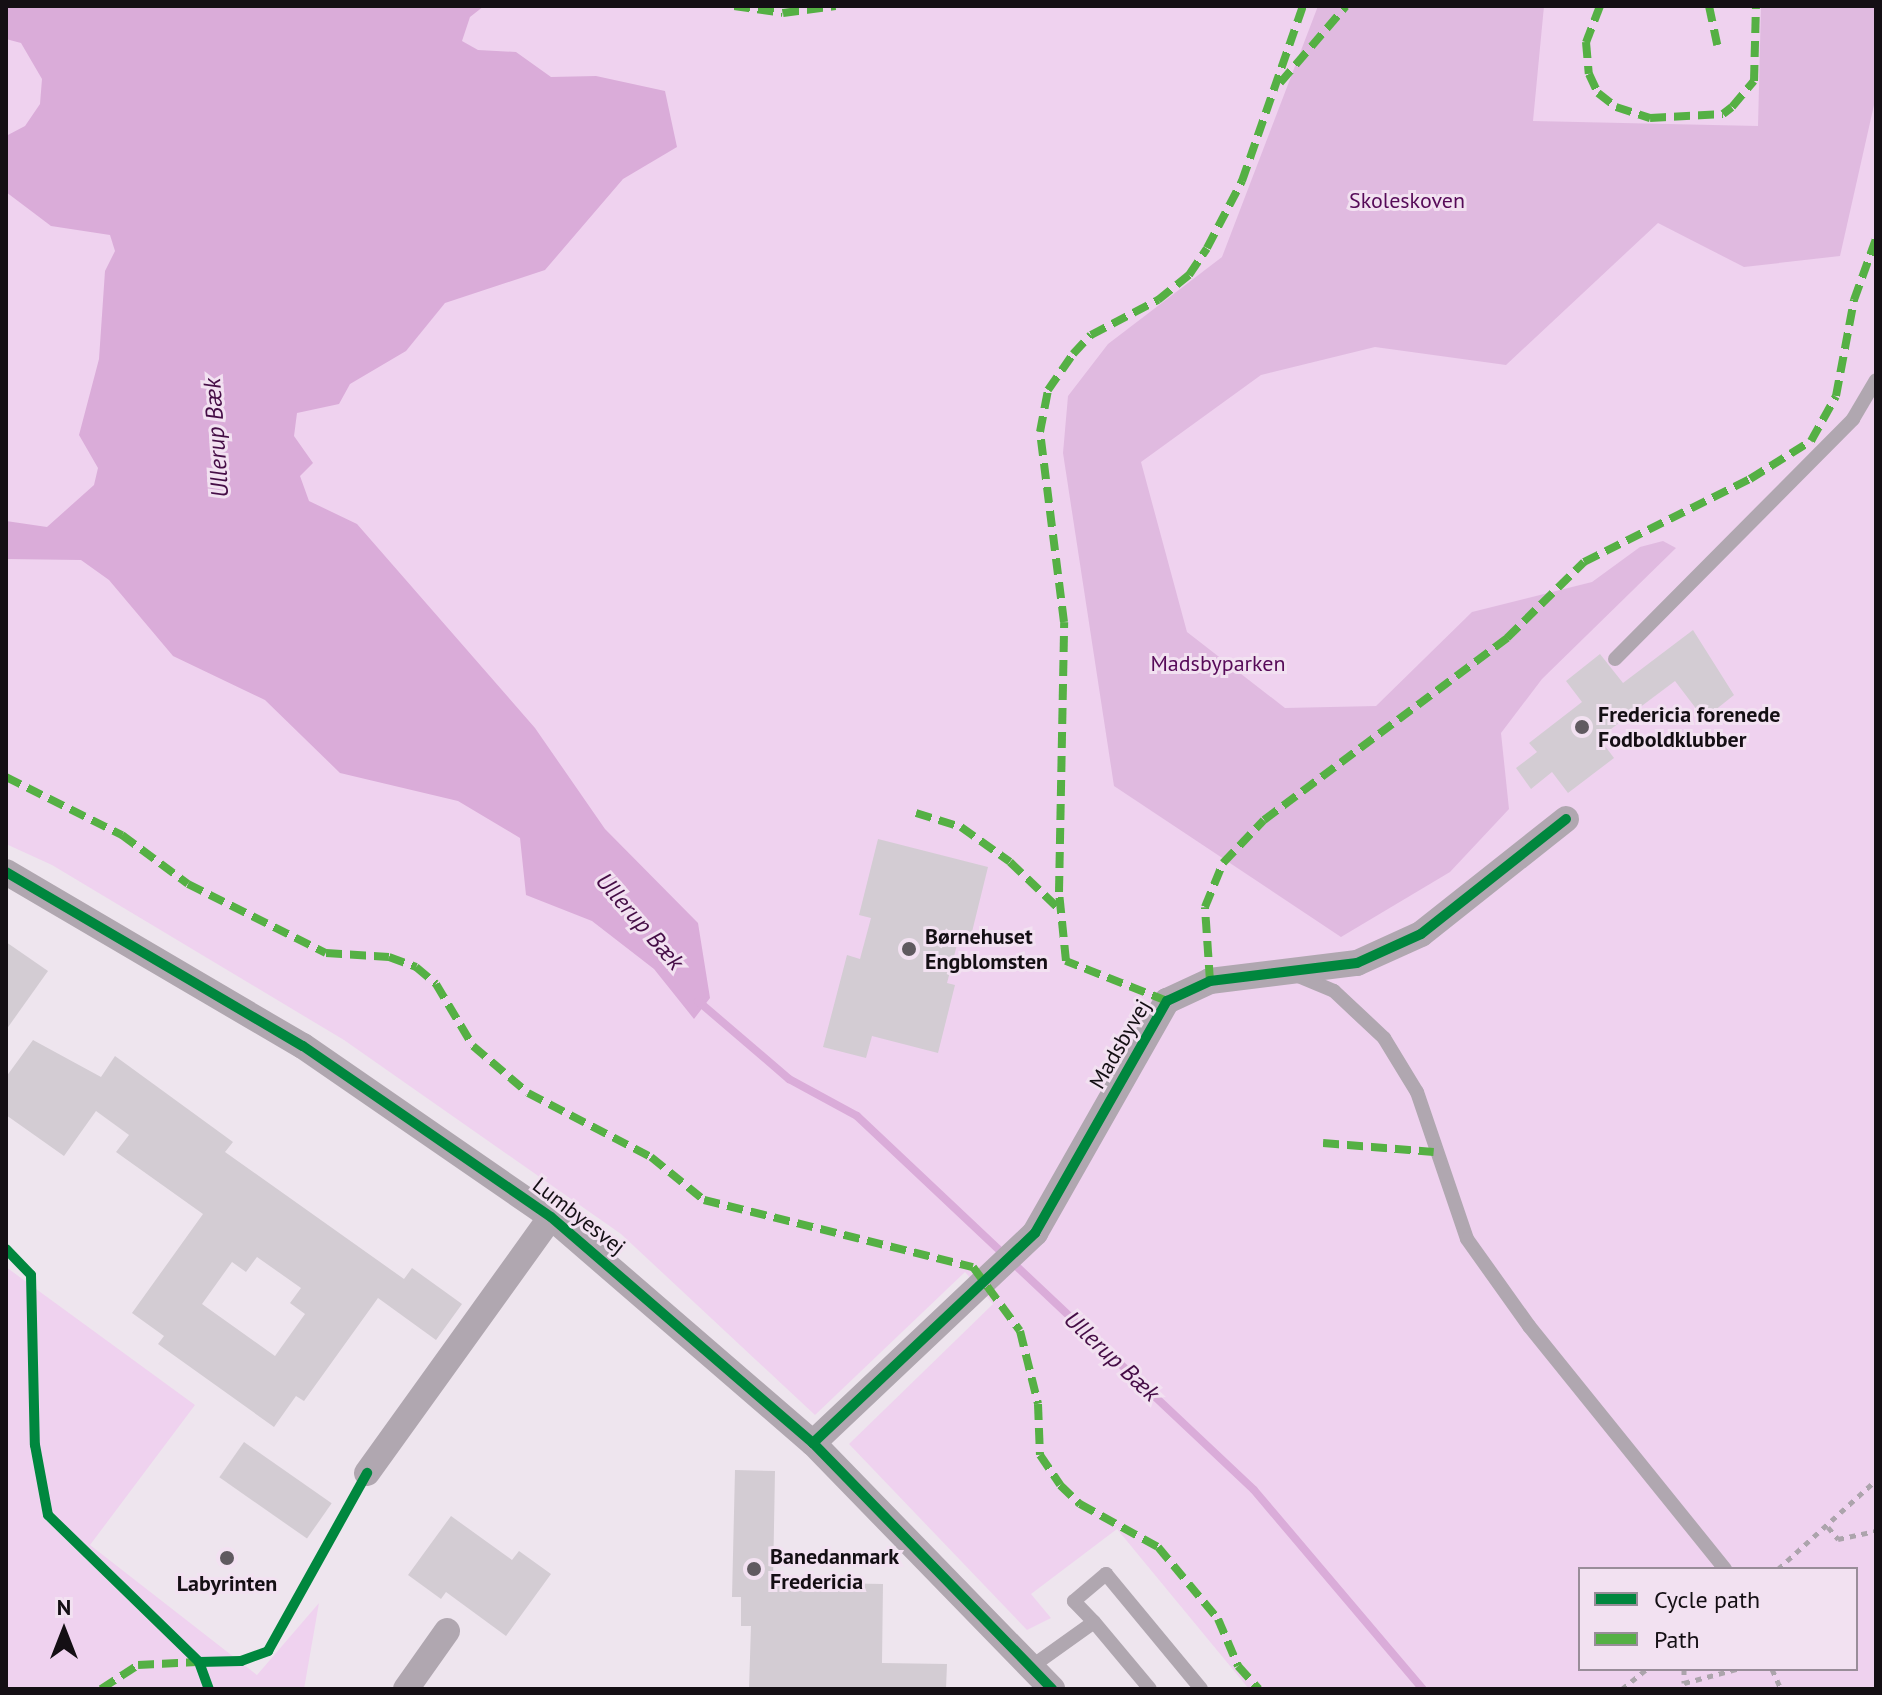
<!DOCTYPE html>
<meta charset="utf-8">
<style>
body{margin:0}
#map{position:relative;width:1882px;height:1695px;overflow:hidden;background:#eee5ee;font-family:"PT Sans",sans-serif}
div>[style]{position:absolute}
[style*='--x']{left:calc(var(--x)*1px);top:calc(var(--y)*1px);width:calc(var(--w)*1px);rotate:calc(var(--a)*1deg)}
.green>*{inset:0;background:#efd2ef}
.forest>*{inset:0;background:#e0bae0}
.water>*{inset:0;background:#daacd9}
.stream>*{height:8px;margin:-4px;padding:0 4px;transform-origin:4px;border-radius:4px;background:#daacd9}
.building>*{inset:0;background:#d3ccd3;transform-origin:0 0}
.path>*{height:5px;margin-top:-2.5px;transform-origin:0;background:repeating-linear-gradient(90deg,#aca4ac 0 6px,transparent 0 12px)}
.service>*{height:14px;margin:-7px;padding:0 7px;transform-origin:7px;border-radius:7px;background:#b0a7b0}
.minor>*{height:26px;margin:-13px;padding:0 13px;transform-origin:13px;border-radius:13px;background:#b0a7b0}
.quiet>*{height:8px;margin-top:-4px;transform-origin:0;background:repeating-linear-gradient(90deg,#55b044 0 16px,transparent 0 24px)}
.cycleway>*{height:10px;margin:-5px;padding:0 5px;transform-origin:5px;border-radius:5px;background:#00873e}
.dots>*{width:22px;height:22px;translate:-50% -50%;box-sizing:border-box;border:4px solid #f2e1f1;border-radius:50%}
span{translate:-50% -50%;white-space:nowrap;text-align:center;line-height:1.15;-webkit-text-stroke:6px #f2e1f1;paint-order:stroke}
.park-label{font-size:22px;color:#560a58}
.poi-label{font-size:22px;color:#140f14;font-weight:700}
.left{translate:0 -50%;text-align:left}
.street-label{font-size:22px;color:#140f14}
.water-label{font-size:24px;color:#450d46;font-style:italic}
.frame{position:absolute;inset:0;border:8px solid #140f14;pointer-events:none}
.legend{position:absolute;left:1578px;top:1567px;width:280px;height:104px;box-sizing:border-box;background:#f2e1f1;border:2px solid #998d99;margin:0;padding:10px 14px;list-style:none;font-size:24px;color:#140f14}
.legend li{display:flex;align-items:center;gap:16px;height:40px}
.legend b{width:40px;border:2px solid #998d99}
.north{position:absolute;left:24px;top:1591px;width:80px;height:80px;-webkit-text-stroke:6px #f2e1f1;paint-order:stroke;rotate:0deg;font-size:22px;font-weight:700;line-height:32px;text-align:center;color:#140f14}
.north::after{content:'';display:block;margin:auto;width:28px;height:36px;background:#140f14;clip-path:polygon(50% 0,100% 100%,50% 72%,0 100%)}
</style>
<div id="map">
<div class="green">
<div style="clip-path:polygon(evenodd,6px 6px,1876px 6px,1876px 1689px,1249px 1689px,1117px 1529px,1031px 1594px,1051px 1618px,1027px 1630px,849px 1444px,993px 1304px,965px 1272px,815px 1415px,621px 1234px,344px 1040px,52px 865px,6px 844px,6px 6px,1580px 1569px,1856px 1569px,1856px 1669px,1580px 1669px,1580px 1569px)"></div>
<div style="clip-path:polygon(6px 1267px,195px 1405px,90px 1545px,257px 1675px,319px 1603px,304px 1689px,6px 1689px)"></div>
</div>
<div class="forest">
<div style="clip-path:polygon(1318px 6px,1544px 6px,1533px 121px,1758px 126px,1761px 6px,1876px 6px,1876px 96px,1840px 256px,1744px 267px,1658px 223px,1506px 365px,1375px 347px,1261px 375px,1141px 462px,1187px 632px,1285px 708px,1376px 706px,1472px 612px,1592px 582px,1640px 547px,1663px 541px,1676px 548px,1542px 679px,1501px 733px,1509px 809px,1450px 872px,1341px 937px,1114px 786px,1063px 453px,1068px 396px,1108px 344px,1222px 257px)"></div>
</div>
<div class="water">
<div style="clip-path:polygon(6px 6px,484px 6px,470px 17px,462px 41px,478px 50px,516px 52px,551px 77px,596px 76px,665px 91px,677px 147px,623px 179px,545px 270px,445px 303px,406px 351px,350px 384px,339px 404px,297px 413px,294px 436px,313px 463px,300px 476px,309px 501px,357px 524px,535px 728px,605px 829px,698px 923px,710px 998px,694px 1019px,654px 969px,592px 921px,526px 895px,520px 838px,458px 801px,340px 773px,265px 700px,173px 656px,109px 580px,81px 560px,6px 559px,6px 521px,47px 527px,94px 485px,98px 468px,79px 435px,99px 359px,105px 271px,115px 251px,110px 235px,51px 226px,6px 192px,6px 136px,25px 126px,40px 104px,42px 79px,21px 43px,6px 39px)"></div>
</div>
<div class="stream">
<div style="--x:698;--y:1001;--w:120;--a:40.6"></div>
<div style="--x:789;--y:1079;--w:77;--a:28.6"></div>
<div style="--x:857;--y:1116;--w:545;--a:43.29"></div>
<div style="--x:1254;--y:1490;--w:261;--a:49.7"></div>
</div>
<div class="building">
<div style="clip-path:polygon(1693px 630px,1734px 695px,1704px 719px,1675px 681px,1599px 738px,1614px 758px,1568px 793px,1552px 772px,1531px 789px,1516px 768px,1537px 752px,1529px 743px,1582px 702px,1566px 681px,1600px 654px,1623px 683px)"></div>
<div style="clip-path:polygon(878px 839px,988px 867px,969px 944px,958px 941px,947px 983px,955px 985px,938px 1053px,872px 1036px,866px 1058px,823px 1047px,847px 955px,860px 959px,871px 918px,859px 915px)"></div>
<div style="clip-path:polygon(6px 942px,48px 971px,6px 1030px)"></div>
<div style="clip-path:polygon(evenodd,33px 1040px,101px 1077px,115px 1056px,233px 1142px,225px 1152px,404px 1279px,412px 1268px,462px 1304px,436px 1340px,378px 1298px,304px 1401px,296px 1396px,274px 1427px,158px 1344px,164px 1336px,132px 1313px,203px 1214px,116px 1152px,129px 1135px,96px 1111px,64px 1156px,6px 1115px,6px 1077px,33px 1040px,257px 1257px,301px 1288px,290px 1303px,305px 1314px,275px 1356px,202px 1304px,232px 1262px,246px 1272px,257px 1257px)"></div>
<div style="left:244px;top:1442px;width:107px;height:43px;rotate:35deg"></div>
<div style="clip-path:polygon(735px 1470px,775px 1471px,773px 1582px,883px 1584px,882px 1663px,947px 1664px,946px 1689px,749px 1689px,751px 1626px,741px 1626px,741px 1597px,732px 1597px)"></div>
<div style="clip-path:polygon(451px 1516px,512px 1560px,519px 1551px,551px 1574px,506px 1636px,446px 1592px,441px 1599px,408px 1575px)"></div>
</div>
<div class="path">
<div style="--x:1828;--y:1527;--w:16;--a:50"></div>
<div style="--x:1838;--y:1539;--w:39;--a:-12"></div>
<div style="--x:1778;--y:1569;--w:132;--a:-42.2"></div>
<div style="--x:1684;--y:1669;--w:14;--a:90"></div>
<div style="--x:1684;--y:1683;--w:55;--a:-14.8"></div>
<div style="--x:1772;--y:1669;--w:22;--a:66"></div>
<div style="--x:1622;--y:1689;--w:32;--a:-39"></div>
</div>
<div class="service">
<div style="--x:1615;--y:659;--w:338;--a:-45.2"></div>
<div style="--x:1853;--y:419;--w:45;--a:-59.5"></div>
<div style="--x:1296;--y:975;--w:41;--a:22.8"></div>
<div style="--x:1334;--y:991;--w:69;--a:43.2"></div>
<div style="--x:1384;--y:1038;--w:63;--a:58.6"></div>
<div style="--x:1417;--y:1092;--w:155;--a:71.2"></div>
<div style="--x:1467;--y:1239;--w:107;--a:54.5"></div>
<div style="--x:1529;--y:1326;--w:312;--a:51.1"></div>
<div style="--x:1094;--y:1622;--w:29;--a:-134"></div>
<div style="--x:1074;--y:1601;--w:42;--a:-40.2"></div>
<div style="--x:1106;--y:1574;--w:149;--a:50.4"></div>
<div style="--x:1031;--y:1667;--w:77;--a:-35.5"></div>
<div style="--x:1094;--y:1622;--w:87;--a:50.1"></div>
</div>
<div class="minor">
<div style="--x:6;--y:872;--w:344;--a:30.4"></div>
<div style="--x:303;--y:1046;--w:301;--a:34.6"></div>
<div style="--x:551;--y:1217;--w:346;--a:40.8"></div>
<div style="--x:813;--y:1443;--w:343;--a:45.8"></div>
<div style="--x:813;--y:1443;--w:306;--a:-43.4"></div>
<div style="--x:1035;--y:1233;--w:267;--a:-60.4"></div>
<div style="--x:1167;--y:1001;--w:47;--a:-24.9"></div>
<div style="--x:1210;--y:981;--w:148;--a:-7"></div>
<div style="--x:1357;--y:963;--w:70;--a:-24.4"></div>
<div style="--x:1421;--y:934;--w:185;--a:-38.4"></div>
<div style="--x:367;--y:1473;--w:315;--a:-54.3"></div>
<div style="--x:406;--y:1689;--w:71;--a:-54.7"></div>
</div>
<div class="quiet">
<div style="--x:734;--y:6;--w:49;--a:8.1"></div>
<div style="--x:783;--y:13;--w:53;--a:-7.5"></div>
<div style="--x:1600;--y:6;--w:39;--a:111"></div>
<div style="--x:1586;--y:42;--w:32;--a:85"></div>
<div style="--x:1589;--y:74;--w:21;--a:65"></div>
<div style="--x:1598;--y:93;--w:23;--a:38"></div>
<div style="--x:1616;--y:107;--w:36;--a:18"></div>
<div style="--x:1650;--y:118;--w:73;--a:-3.1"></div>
<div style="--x:1723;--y:114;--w:11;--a:-38"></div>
<div style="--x:1732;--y:107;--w:34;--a:-50"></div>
<div style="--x:1754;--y:81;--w:75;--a:-88.5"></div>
<div style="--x:1709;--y:6;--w:40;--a:78"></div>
<div style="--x:1280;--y:83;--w:101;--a:-49.4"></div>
<div style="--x:6;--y:777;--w:130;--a:26.6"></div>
<div style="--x:122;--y:835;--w:82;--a:36.6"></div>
<div style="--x:188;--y:884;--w:154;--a:26.6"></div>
<div style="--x:326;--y:953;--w:63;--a:3.6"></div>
<div style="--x:389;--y:957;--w:29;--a:20"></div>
<div style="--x:416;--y:967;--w:26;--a:40"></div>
<div style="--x:436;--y:984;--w:72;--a:59.2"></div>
<div style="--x:473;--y:1046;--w:72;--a:40.5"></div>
<div style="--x:528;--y:1093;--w:139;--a:27.5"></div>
<div style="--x:651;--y:1157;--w:68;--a:39.1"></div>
<div style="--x:704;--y:1200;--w:277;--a:14"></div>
<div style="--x:973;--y:1267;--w:79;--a:53.7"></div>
<div style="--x:1020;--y:1331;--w:75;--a:76.1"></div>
<div style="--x:1038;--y:1404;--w:51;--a:87.8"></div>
<div style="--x:1040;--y:1455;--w:36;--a:56"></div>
<div style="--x:1060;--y:1485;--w:28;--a:44"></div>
<div style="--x:1080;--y:1504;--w:89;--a:28.9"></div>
<div style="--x:1158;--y:1547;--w:94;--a:50.2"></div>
<div style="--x:1218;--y:1619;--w:51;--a:66.9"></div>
<div style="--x:1238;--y:1666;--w:31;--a:48"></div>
<div style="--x:916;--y:813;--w:47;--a:17.3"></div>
<div style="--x:961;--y:827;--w:60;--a:35.5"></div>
<div style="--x:1010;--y:862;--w:69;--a:43.8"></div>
<div style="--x:1210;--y:981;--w:74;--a:-93.9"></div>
<div style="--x:1205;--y:907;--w:48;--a:-67.8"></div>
<div style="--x:1223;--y:863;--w:59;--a:-46.4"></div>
<div style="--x:1264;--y:820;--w:304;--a:-36.8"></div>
<div style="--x:1507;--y:638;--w:108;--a:-44.6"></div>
<div style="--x:1584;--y:562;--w:186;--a:-26.6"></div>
<div style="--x:1750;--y:479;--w:72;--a:-31.9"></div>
<div style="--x:1811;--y:441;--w:51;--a:-60.9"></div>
<div style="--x:1836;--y:396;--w:98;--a:-79.4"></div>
<div style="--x:1854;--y:300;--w:65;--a:-70.2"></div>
<div style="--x:1167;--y:1001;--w:109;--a:-158.4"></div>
<div style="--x:1066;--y:961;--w:69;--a:-95.8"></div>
<div style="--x:1059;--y:892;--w:270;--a:-88.9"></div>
<div style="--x:1064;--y:622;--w:192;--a:-97.2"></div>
<div style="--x:1040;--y:432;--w:43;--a:-79.2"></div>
<div style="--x:1048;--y:390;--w:44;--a:-55.2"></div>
<div style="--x:1073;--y:354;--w:26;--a:-47"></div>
<div style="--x:1091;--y:335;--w:76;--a:-27.6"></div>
<div style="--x:1158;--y:300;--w:40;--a:-39"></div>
<div style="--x:1189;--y:275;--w:32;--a:-56"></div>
<div style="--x:1207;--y:248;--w:76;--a:-62.4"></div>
<div style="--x:1242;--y:181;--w:185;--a:-70.8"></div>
<div style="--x:1323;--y:1143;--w:111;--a:4.6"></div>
<div style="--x:101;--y:1689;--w:44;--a:-33"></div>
<div style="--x:138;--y:1665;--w:59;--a:-2.9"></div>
</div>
<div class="cycleway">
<div style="--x:6;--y:872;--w:344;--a:30.4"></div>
<div style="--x:303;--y:1046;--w:301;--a:34.6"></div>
<div style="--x:551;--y:1217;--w:346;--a:40.8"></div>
<div style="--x:813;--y:1443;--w:343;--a:45.8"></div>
<div style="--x:6;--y:1249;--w:36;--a:46"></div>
<div style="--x:31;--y:1275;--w:170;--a:88.7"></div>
<div style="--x:35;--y:1445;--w:71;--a:79.5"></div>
<div style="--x:48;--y:1515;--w:211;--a:44.2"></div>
<div style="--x:199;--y:1662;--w:29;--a:70"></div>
<div style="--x:813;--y:1443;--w:306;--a:-43.4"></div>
<div style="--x:1035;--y:1233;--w:267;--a:-60.4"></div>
<div style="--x:1167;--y:1001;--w:47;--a:-24.9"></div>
<div style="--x:1210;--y:981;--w:148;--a:-7"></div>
<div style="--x:1357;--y:963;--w:70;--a:-24.4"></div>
<div style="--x:1421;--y:934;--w:185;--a:-38.4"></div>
<div style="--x:199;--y:1662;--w:42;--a:-1.4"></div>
<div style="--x:241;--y:1661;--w:29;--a:-20"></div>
<div style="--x:268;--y:1651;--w:204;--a:-60.9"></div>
</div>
<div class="dots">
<div style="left:1582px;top:727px;background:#605a60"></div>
<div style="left:909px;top:949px;background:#605a60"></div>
<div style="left:227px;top:1558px;background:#605a60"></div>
<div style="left:754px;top:1569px;background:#605a60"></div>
</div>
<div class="park-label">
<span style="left:1407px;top:201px">Skoleskoven</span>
<span style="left:1218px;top:664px">Madsbyparken</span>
</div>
<div class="poi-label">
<span class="left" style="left:1598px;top:727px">Fredericia forenede<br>Fodboldklubber</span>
<span class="left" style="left:925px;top:949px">Børnehuset<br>Engblomsten</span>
<span class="left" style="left:770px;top:1569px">Banedanmark<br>Fredericia</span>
<span style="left:227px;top:1584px">Labyrinten</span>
</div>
<div class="street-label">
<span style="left:1120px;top:1044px;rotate:-60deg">Madsbyvej</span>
<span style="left:579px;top:1216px;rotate:38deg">Lumbyesvej</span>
</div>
<div class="water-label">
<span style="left:216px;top:438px;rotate:-94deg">Ullerup Bæk</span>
<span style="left:640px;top:921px;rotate:49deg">Ullerup Bæk</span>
<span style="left:1112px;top:1356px;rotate:43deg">Ullerup Bæk</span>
</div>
<div class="frame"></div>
<ul class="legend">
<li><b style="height:10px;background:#00873e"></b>Cycle path</li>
<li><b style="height:10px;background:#55b044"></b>Path</li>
</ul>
<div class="north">N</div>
</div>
